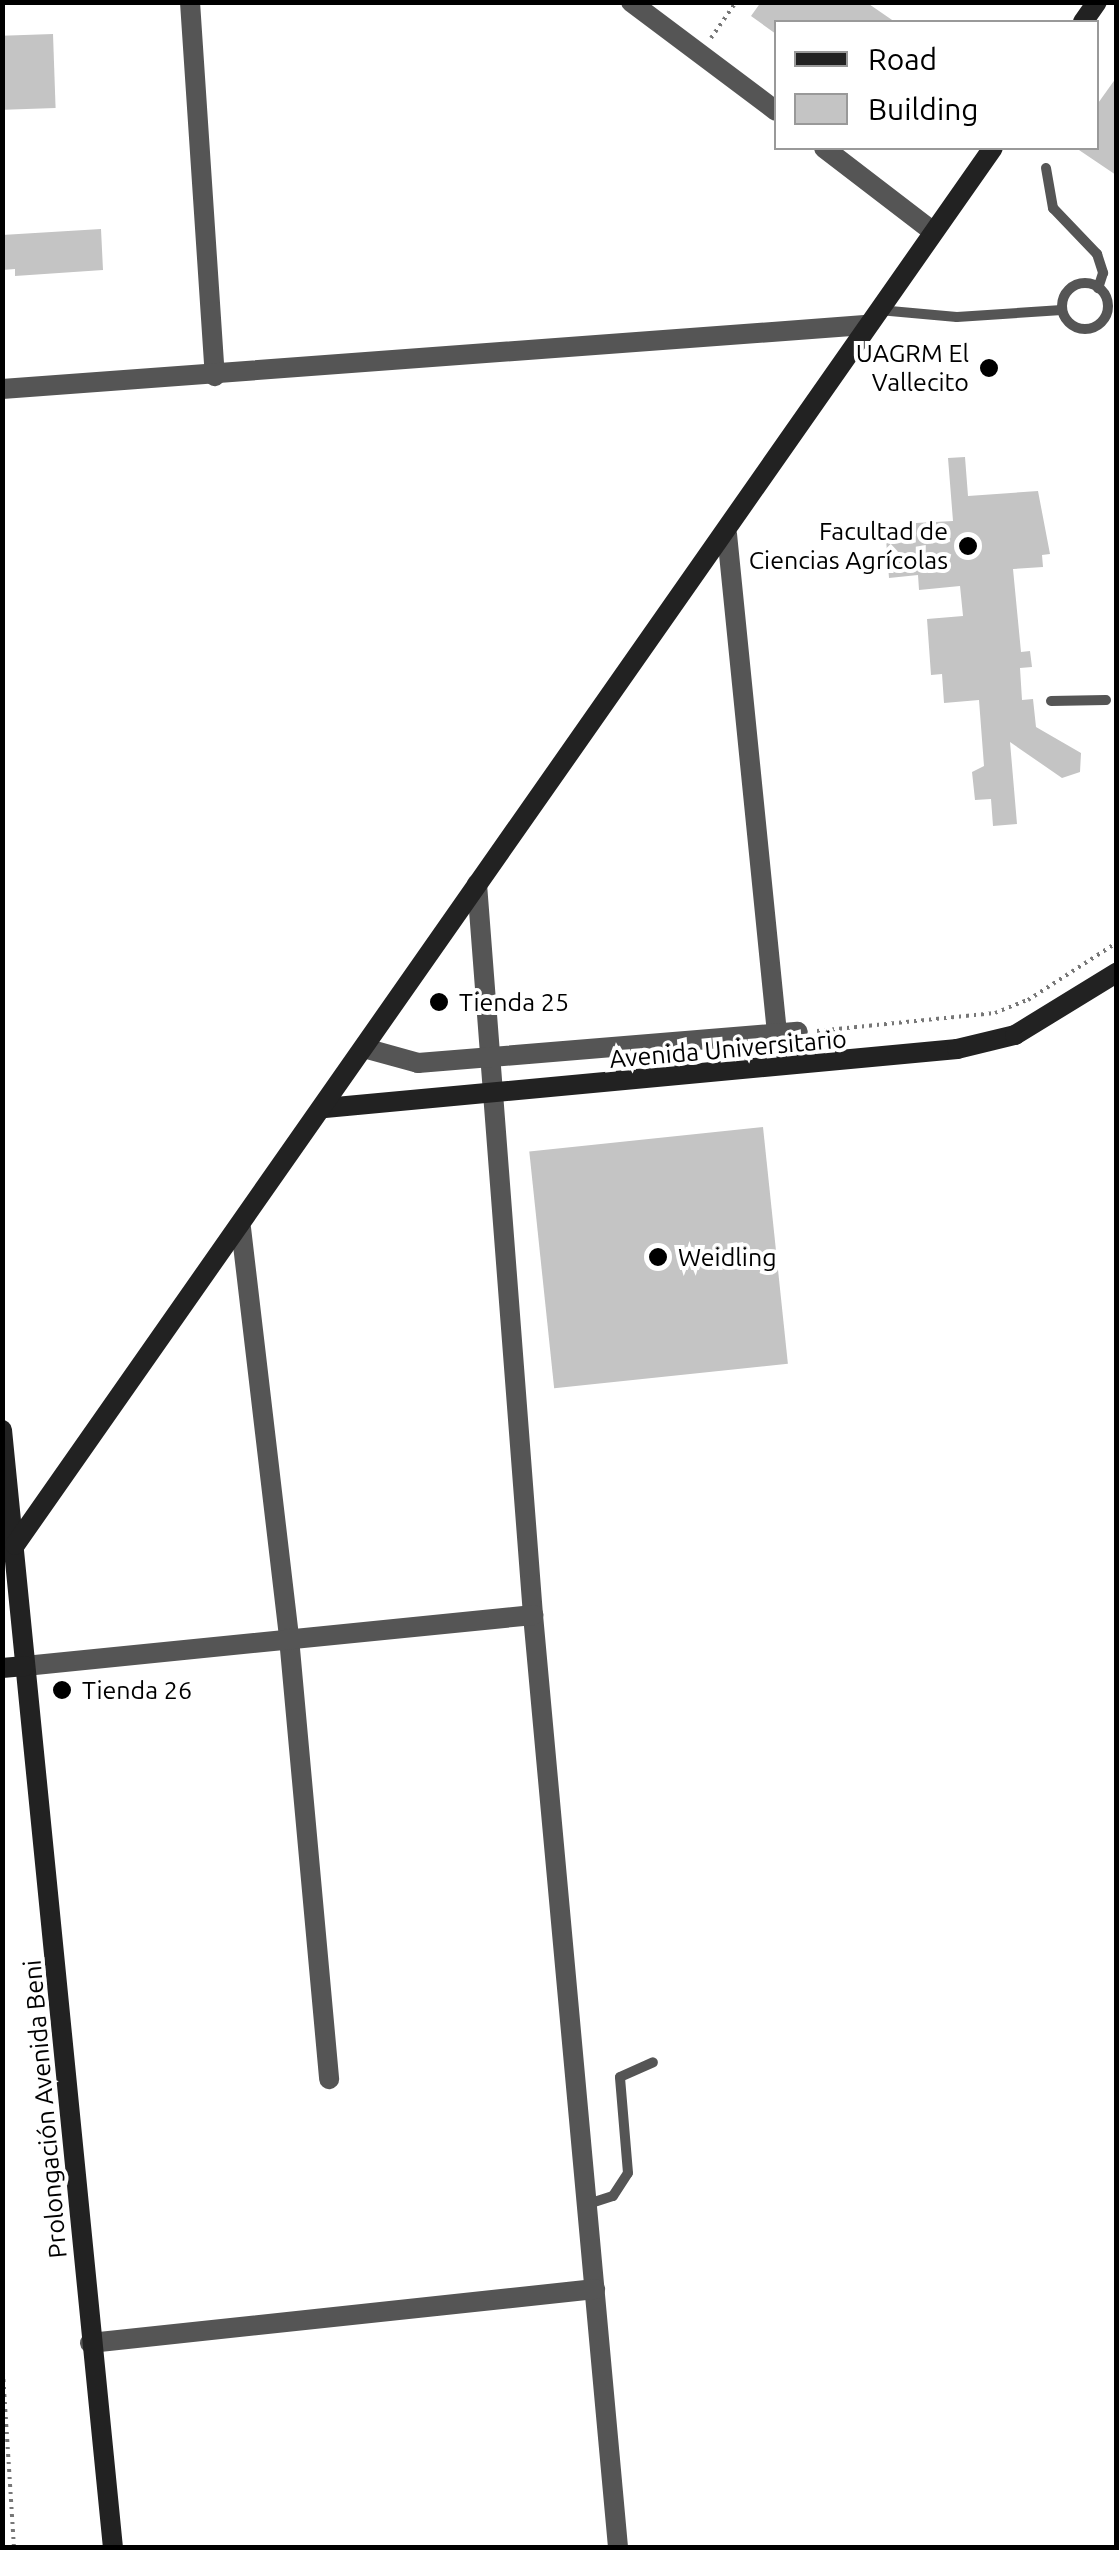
<!DOCTYPE html>
<meta charset="utf-8">
<style>
body{margin:0}
#map{position:relative;width:1119px;height:2550px;overflow:hidden;background:#fff;font-family:Ubuntu,sans-serif}
div>[style]{position:absolute}
[style*='--x']{left:calc(var(--x)*1px);top:calc(var(--y)*1px);width:calc(var(--w)*1px);rotate:calc(var(--a)*1deg)}
.building>*{inset:0;background:#c4c4c4;transform-origin:0 0}
.path>*{height:4px;margin-top:-2px;transform-origin:0;background:repeating-linear-gradient(90deg,#777 0 2.5px,transparent 0 7.5px)}
.lane>*{height:10px;margin:-5px;padding:0 5px;transform-origin:5px;border-radius:5px;background:#555}
.lane>.ring{margin:-5px;padding:0;box-sizing:content-box;background:none;border:10px solid #555;border-radius:50%}
.street>*{height:20px;margin:-10px;padding:0 10px;transform-origin:10px;border-radius:10px;background:#555}
.secondary>*{height:20px;margin:-10px;padding:0 10px;transform-origin:10px;border-radius:10px;background:#222}
.dots>*{width:28px;height:28px;translate:-50% -50%;box-sizing:border-box;border:5px solid #fff;border-radius:50%}
span{translate:-50% -50%;white-space:nowrap;text-align:center;line-height:1.15;-webkit-text-stroke:8px #fff;paint-order:stroke}
.poi-label{font-size:25px;color:#000}
.right{translate:-100% -50%;text-align:right}
.left{translate:0 -50%;text-align:left}
.street-label{font-size:25px;color:#000}
.frame{position:absolute;inset:0;border:5px solid #000;pointer-events:none}
.legend{position:absolute;left:774px;top:20px;width:325px;height:130px;box-sizing:border-box;background:#fff;border:2px solid #999;margin:0;padding:12px 18px;list-style:none;font-size:30px;color:#000}
.legend li{display:flex;align-items:center;gap:20px;height:50px}
.legend b{width:50px;border:2px solid #999}
</style>
<div id="map">
<div class="building">
<div style="clip-path:polygon(761px 2px,866px 2px,895px 22px,776px 22px,776px 34px,751px 16px)"></div>
<div style="left:53px;top:34px;width:74px;height:51px;rotate:88deg"></div>
<div style="clip-path:polygon(1116px 78px,1116px 175px,1076px 148px,1096px 148px,1096px 106px)"></div>
<div style="clip-path:polygon(101px 229px,103px 270px,15px 276px,15px 269px,2px 270px,2px 235px)"></div>
<div style="clip-path:polygon(965px 457px,968px 496px,1038px 491px,1050px 554px,1042px 555px,1043px 567px,1013px 569px,1021px 652px,1030px 651px,1032px 667px,1020px 668px,1022px 700px,1033px 699px,1036px 727px,1081px 753px,1080px 772px,1062px 778px,1010px 742px,1017px 824px,993px 826px,991px 799px,975px 800px,972px 772px,984px 766px,979px 700px,944px 703px,942px 674px,931px 675px,927px 619px,963px 616px,960px 586px,919px 590px,918px 575px,889px 578px,886px 539px,916px 536px,916px 523px,953px 521px,948px 458px)"></div>
<div style="left:763px;top:1127px;width:238px;height:235px;rotate:84deg"></div>
</div>
<div class="path">
<div style="--x:711;--y:38;--w:44;--a:-55.2"></div>
<div style="--x:817;--y:1031;--w:179;--a:-5.8"></div>
<div style="--x:995;--y:1013;--w:35;--a:-22"></div>
<div style="--x:1028;--y:1000;--w:105;--a:-32.9"></div>
<div style="--x:2;--y:2357;--w:191;--a:86.4"></div>
</div>
<div class="lane">
<div style="--x:1046;--y:168;--w:41;--a:80.1"></div>
<div style="--x:1053;--y:208;--w:64;--a:46.3"></div>
<div style="--x:1097;--y:254;--w:20;--a:72"></div>
<div style="--x:1103;--y:273;--w:16;--a:108"></div>
<div class="ring" style="left:1062px;top:283px;width:36px;height:36px"></div>
<div style="--x:879;--y:310;--w:78;--a:5.1"></div>
<div style="--x:957;--y:317;--w:105;--a:-3.8"></div>
<div style="--x:1051;--y:701;--w:55;--a:-1"></div>
<div style="--x:588;--y:2204;--w:26;--a:-18"></div>
<div style="--x:613;--y:2196;--w:27;--a:-57"></div>
<div style="--x:628;--y:2173;--w:96;--a:-94.8"></div>
<div style="--x:620;--y:2077;--w:36;--a:-24"></div>
</div>
<div class="street">
<div style="--x:190;--y:2;--w:375;--a:86.2"></div>
<div style="--x:631;--y:2;--w:181;--a:36.9"></div>
<div style="--x:824;--y:148;--w:136;--a:37.5"></div>
<div style="--x:2;--y:389;--w:865;--a:-4.24"></div>
<div style="--x:727;--y:534;--w:501;--a:84.28"></div>
<div style="--x:477;--y:884;--w:733;--a:85.62"></div>
<div style="--x:533;--y:1615;--w:937;--a:84.79"></div>
<div style="--x:364;--y:1048;--w:56;--a:15.5"></div>
<div style="--x:418;--y:1063;--w:381;--a:-4.7"></div>
<div style="--x:241;--y:1228;--w:413;--a:83.3"></div>
<div style="--x:289;--y:1638;--w:443;--a:84.8"></div>
<div style="--x:25;--y:1666;--w:511;--a:-5.73"></div>
<div style="--x:90;--y:2343;--w:508;--a:-6.1"></div>
</div>
<div class="secondary">
<div style="--x:1083;--y:22;--w:24;--a:-55"></div>
<div style="--x:325;--y:1108;--w:635;--a:-5.33"></div>
<div style="--x:957;--y:1049;--w:60;--a:-13.6"></div>
<div style="--x:1015;--y:1035;--w:119;--a:-31.5"></div>
<div style="--x:2;--y:1430;--w:1123;--a:84.33"></div>
<div style="--x:15;--y:1545;--w:1705;--a:-55.01"></div>
<div style="--x:2;--y:1668;--w:23;--a:-5"></div>
</div>
<div class="dots">
<div style="left:989px;top:368px;background:#000"></div>
<div style="left:968px;top:546px;background:#000"></div>
<div style="left:439px;top:1002px;background:#000"></div>
<div style="left:658px;top:1257px;background:#000"></div>
<div style="left:62px;top:1690px;background:#000"></div>
</div>
<div class="poi-label">
<span class="right" style="left:969px;top:368px">UAGRM El<br>Vallecito</span>
<span class="right" style="left:948px;top:546px">Facultad de<br>Ciencias Agrícolas</span>
<span class="left" style="left:459px;top:1002px">Tienda 25</span>
<span class="left" style="left:678px;top:1257px">Weidling</span>
<span class="left" style="left:82px;top:1690px">Tienda 26</span>
</div>
<div class="street-label">
<span style="left:728px;top:1049px;rotate:-5deg">Avenida Universitario</span>
<span style="left:45px;top:2109px;rotate:-95deg">Prolongación Avenida Beni</span>
</div>
<div class="frame"></div>
<ul class="legend">
<li><b style="height:12px;background:#222"></b>Road</li>
<li><b style="height:28px;background:#c4c4c4"></b>Building</li>
</ul>
</div>
